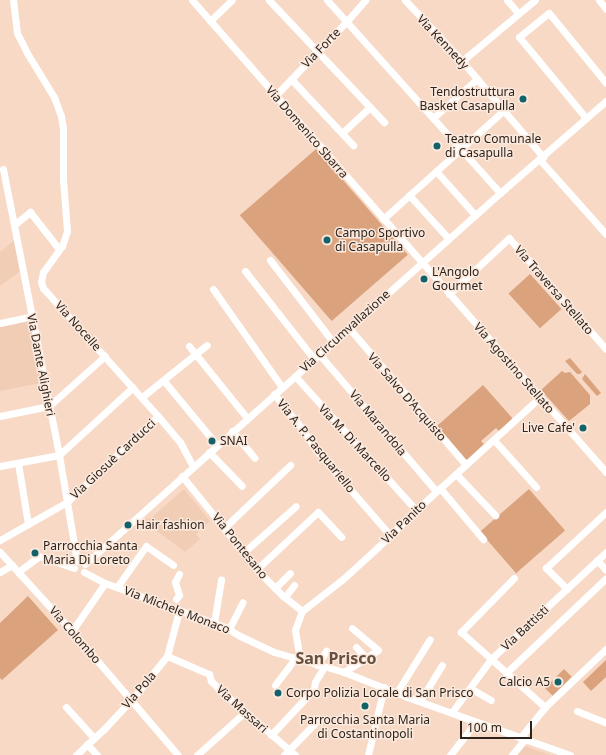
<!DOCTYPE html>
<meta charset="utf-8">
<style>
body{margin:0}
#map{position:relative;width:606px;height:755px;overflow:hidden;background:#f7d9c6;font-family:"Noto Sans",sans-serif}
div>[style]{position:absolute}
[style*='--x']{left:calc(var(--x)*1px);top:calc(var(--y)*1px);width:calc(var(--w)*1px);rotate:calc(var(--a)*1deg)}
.built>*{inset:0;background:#f2cdb5}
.green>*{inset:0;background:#daa37e;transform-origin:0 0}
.minor>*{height:7px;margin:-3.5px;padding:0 3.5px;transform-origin:3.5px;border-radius:3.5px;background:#fff}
.dots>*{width:11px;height:11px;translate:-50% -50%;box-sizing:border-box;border:2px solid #fbe9dd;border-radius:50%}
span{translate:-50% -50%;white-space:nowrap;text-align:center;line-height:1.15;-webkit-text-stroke:3px #fbe9dd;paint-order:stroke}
.street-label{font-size:12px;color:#2d231b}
.poi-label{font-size:12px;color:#2d231b}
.right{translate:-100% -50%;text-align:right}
.left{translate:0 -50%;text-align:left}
.district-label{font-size:16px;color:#684f3e;font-weight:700}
.scale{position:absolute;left:460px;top:721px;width:72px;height:18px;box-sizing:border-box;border:2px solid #2d231b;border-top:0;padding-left:5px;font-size:12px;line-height:14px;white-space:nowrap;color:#2d231b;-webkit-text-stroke:3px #fbe9dd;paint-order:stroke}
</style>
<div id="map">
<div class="built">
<div style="clip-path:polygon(16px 239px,22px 270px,0 286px,0 252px)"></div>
<div style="clip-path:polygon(30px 320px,41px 383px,0 391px,0 326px)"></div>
<div style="clip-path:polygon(184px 489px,210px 521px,196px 534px,200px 539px,185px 552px,141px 519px,151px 518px)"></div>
<div style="clip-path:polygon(523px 745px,549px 755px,514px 755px)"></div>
</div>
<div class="green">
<div style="left:316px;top:149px;width:140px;height:101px;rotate:49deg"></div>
<div style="left:530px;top:274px;width:47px;height:29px;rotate:48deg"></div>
<div style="clip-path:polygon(570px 358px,582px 372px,580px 374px,577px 374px,565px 361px)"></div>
<div style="clip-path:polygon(562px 371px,565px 373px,570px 372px,590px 395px,590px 404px,569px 421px,541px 390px)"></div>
<div style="clip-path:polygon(585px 374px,601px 393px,597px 396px,582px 379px)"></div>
<div style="clip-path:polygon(483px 385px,513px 419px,499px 431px,496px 428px,481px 441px,484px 444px,467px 460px,465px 459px,437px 426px)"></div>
<div style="left:529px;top:489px;width:55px;height:65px;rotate:49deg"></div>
<div style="clip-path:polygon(28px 596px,58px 630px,2px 680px,0 678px,0 623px)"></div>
<div style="clip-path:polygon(606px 660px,606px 677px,591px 691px,583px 682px)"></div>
<div style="left:564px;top:669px;width:11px;height:27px;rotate:45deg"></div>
</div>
<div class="minor">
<div style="--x:13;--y:0;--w:33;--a:83"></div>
<div style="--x:17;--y:33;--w:22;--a:63"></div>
<div style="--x:27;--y:53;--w:52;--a:58.5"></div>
<div style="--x:54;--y:97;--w:20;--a:70"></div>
<div style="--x:61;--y:116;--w:12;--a:81"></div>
<div style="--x:63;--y:128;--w:52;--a:90"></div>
<div style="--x:63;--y:180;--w:51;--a:85.5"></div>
<div style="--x:67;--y:231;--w:16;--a:108"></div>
<div style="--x:62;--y:246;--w:32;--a:126"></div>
<div style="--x:43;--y:272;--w:10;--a:101"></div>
<div style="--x:41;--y:282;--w:6;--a:72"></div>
<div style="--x:43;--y:288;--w:172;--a:48.1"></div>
<div style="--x:158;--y:416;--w:34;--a:50"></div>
<div style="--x:180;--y:442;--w:27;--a:62"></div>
<div style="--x:192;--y:0;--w:628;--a:48.75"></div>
<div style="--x:269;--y:0;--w:168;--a:46.7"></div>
<div style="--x:327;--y:0;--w:259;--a:48.1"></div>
<div style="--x:405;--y:0;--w:83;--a:46.9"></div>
<div style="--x:462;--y:61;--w:126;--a:49.8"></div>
<div style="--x:507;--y:0;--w:17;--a:50"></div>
<div style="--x:599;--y:0;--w:11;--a:52"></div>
<div style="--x:210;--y:21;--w:30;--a:-44"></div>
<div style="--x:462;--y:61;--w:95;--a:-39.9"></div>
<div style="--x:291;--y:79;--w:91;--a:46.8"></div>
<div style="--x:275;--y:96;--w:104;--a:-46.2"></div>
<div style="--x:347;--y:21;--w:28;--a:-49"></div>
<div style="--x:433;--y:118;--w:59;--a:-41.6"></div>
<div style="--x:586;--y:118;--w:105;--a:-129.6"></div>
<div style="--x:519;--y:37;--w:38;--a:-39"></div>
<div style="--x:549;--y:13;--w:90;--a:50.8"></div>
<div style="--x:342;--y:133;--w:38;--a:-43"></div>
<div style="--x:540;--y:160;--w:99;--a:48.3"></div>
<div style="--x:3;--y:169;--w:291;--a:78.9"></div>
<div style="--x:59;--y:455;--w:108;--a:80.4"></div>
<div style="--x:436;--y:171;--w:59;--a:48.4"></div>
<div style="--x:409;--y:195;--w:59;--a:47.7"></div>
<div style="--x:383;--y:219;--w:163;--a:-42"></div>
<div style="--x:14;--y:225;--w:21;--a:-39"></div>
<div style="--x:30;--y:212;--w:47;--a:51.9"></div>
<div style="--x:270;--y:260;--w:103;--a:52.5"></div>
<div style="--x:245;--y:271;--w:112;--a:51.9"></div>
<div style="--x:213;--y:289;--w:120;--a:54.9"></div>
<div style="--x:449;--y:294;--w:82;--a:-43"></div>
<div style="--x:509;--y:238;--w:147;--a:48.9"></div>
<div style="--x:0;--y:323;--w:33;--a:-12"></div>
<div style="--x:349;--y:328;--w:180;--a:49.5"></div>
<div style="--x:189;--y:346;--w:92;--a:51.1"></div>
<div style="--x:319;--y:354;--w:180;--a:49.5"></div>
<div style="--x:295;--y:376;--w:181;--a:47.9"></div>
<div style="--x:164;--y:381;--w:83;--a:50.4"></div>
<div style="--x:274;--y:394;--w:48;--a:51"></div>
<div style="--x:304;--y:431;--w:22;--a:58"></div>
<div style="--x:316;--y:450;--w:113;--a:49"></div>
<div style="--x:142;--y:397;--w:83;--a:-38.7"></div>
<div style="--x:0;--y:416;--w:50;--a:-11.5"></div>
<div style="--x:49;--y:406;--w:75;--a:-41.8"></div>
<div style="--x:232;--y:431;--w:35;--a:50"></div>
<div style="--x:494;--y:440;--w:63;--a:48.2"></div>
<div style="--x:209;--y:452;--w:47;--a:45.9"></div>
<div style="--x:18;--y:463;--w:62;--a:80.7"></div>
<div style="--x:0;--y:466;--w:60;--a:-10.6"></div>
<div style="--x:59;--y:455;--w:100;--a:-42.6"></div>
<div style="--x:456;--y:474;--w:57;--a:46.4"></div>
<div style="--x:182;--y:476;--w:127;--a:51.1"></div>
<div style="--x:262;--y:575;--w:30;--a:45"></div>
<div style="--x:283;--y:596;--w:24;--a:38"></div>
<div style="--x:440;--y:488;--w:67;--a:49.9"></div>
<div style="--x:225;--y:527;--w:90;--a:-43.6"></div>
<div style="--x:0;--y:540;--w:77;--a:-29.6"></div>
<div style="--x:67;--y:502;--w:125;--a:-43.4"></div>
<div style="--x:0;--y:552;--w:107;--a:47.7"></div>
<div style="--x:72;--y:631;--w:163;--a:49.5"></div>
<div style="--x:244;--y:552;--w:69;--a:-41.5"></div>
<div style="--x:597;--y:560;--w:13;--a:48"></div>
<div style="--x:85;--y:564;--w:557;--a:-41.8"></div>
<div style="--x:500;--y:193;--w:140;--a:-41"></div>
<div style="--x:257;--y:569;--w:83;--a:-43.1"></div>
<div style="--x:318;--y:512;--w:34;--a:47"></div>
<div style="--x:0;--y:572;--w:14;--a:-30"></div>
<div style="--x:18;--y:572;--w:26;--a:-37"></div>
<div style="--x:39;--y:556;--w:37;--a:19"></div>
<div style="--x:84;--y:572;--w:24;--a:28"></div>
<div style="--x:105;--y:583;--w:128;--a:20.1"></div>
<div style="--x:225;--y:627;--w:17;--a:31"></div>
<div style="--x:240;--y:636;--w:38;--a:25"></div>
<div style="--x:274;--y:652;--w:73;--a:15.9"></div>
<div style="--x:344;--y:672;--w:68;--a:21.6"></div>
<div style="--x:407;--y:697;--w:173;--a:19.6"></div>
<div style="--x:514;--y:578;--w:76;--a:134.5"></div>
<div style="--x:461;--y:632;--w:113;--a:41.8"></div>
<div style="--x:117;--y:587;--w:50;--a:-54.7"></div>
<div style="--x:146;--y:546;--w:33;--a:35"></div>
<div style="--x:275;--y:588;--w:21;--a:-45"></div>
<div style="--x:567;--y:589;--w:30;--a:-135"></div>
<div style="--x:546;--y:568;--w:82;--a:-43"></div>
<div style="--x:285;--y:597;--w:15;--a:-53"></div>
<div style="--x:176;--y:599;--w:5;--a:-53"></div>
<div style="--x:179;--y:595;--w:14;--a:-107"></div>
<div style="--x:175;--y:582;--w:9;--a:-63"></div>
<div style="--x:214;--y:623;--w:44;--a:-80.8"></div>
<div style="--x:229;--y:629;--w:30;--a:-63"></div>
<div style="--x:72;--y:631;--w:58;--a:-55.5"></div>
<div style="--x:356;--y:647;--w:15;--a:48"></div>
<div style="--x:167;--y:656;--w:46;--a:23.2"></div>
<div style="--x:209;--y:674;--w:7;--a:74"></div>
<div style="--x:211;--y:681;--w:10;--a:45"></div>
<div style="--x:218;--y:688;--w:102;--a:41"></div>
<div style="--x:300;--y:659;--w:29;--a:-100"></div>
<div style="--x:295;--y:630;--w:20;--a:-70"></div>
<div style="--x:302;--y:611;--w:52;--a:-38"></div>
<div style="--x:343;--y:579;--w:47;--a:-42.4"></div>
<div style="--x:378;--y:547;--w:53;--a:-44.2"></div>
<div style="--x:416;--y:510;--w:168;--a:-42.3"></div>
<div style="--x:317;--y:665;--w:17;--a:-57"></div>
<div style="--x:344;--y:672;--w:40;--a:-32.9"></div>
<div style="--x:378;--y:650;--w:34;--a:-140"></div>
<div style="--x:506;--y:673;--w:138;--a:-43.5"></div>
<div style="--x:275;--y:685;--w:34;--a:-53"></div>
<div style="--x:470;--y:688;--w:24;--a:30"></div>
<div style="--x:397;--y:692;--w:62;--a:-58.1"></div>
<div style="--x:420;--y:701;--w:42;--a:-58.6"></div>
<div style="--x:66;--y:707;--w:42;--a:47.9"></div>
<div style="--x:577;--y:711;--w:31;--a:22"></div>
<div style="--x:452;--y:712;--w:66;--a:-53.7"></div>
<div style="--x:491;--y:659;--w:157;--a:-42.9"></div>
<div style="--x:271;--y:735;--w:63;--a:-46.9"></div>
<div style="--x:314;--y:689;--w:7;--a:-82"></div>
<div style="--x:315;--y:682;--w:17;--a:-59"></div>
<div style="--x:520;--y:738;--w:40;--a:-51"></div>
<div style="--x:545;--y:707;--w:84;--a:-43.6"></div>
<div style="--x:87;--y:744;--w:15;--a:48"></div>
<div style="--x:76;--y:755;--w:38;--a:-43"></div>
<div style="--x:104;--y:729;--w:44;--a:-46.8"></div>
<div style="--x:134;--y:697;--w:53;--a:-51.2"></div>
<div style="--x:167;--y:656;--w:47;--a:-75.1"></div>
<div style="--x:197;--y:755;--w:64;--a:-41.9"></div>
<div style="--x:284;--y:755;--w:47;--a:-45.9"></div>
<div style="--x:368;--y:755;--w:70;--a:-76.8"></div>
<div style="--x:450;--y:755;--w:42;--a:-51.8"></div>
<div style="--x:512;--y:755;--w:21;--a:-51"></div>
</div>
<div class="dots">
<div style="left:523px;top:99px;background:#13626a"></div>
<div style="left:437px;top:146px;background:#13626a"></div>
<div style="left:327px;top:240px;background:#13626a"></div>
<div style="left:424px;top:279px;background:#13626a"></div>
<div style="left:583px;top:428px;background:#13626a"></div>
<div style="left:212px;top:441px;background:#13626a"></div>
<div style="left:128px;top:525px;background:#13626a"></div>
<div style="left:35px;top:553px;background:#13626a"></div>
<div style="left:558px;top:682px;background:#13626a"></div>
<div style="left:278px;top:693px;background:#13626a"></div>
<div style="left:365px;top:706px;background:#13626a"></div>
</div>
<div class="street-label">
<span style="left:443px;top:42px;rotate:47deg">Via Kennedy</span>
<span style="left:321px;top:48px;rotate:-46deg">Via Forte</span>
<span style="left:307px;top:132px;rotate:49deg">Via Domenico Sbarra</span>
<span style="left:554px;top:290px;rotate:49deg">Via Traversa Stellato</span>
<span style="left:78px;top:326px;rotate:48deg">Via Nocelle</span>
<span style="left:345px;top:331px;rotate:-42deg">Via Circumvallazione</span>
<span style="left:41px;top:365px;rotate:79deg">Via Dante Alighieri</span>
<span style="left:514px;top:368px;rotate:49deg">Via Agostino Stellato</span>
<span style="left:407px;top:397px;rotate:49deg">Via Salvo D'Acquisto</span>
<span style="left:378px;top:423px;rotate:50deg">Via Marandola</span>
<span style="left:355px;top:443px;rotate:47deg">Via M. Di Marcello</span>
<span style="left:316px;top:446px;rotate:51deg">Via A. P. Pasquariello</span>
<span style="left:113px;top:459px;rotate:-43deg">Via Giosuè Carducci</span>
<span style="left:404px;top:522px;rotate:-44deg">Via Panito</span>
<span style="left:240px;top:546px;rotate:51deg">Via Pontesano</span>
<span style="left:177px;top:610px;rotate:21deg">Via Michele Monaco</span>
<span style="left:525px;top:628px;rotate:-43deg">Via Battisti</span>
<span style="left:75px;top:635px;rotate:49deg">Via Colombo</span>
<span style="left:139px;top:690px;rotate:-49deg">Via Pola</span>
<span style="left:242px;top:709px;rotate:42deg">Via Massari</span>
</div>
<div class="poi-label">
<span class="right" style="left:515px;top:99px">Tendostruttura<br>Basket Casapulla</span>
<span class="left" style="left:445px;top:146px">Teatro Comunale<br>di Casapulla</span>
<span class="left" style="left:335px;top:240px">Campo Sportivo<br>di Casapulla</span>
<span class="left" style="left:432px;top:279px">L'Angolo<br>Gourmet</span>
<span class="right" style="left:575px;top:428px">Live Cafe'</span>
<span class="left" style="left:220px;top:441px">SNAI</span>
<span class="left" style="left:136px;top:525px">Hair fashion</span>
<span class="left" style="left:43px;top:553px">Parrocchia Santa<br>Maria Di Loreto</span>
<span class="right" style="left:550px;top:682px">Calcio A5</span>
<span class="left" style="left:286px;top:693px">Corpo Polizia Locale di San Prisco</span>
<span style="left:365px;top:727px">Parrocchia Santa Maria<br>di Costantinopoli</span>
</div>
<div class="district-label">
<span style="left:336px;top:658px">San Prisco</span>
</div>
<div class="scale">100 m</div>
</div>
